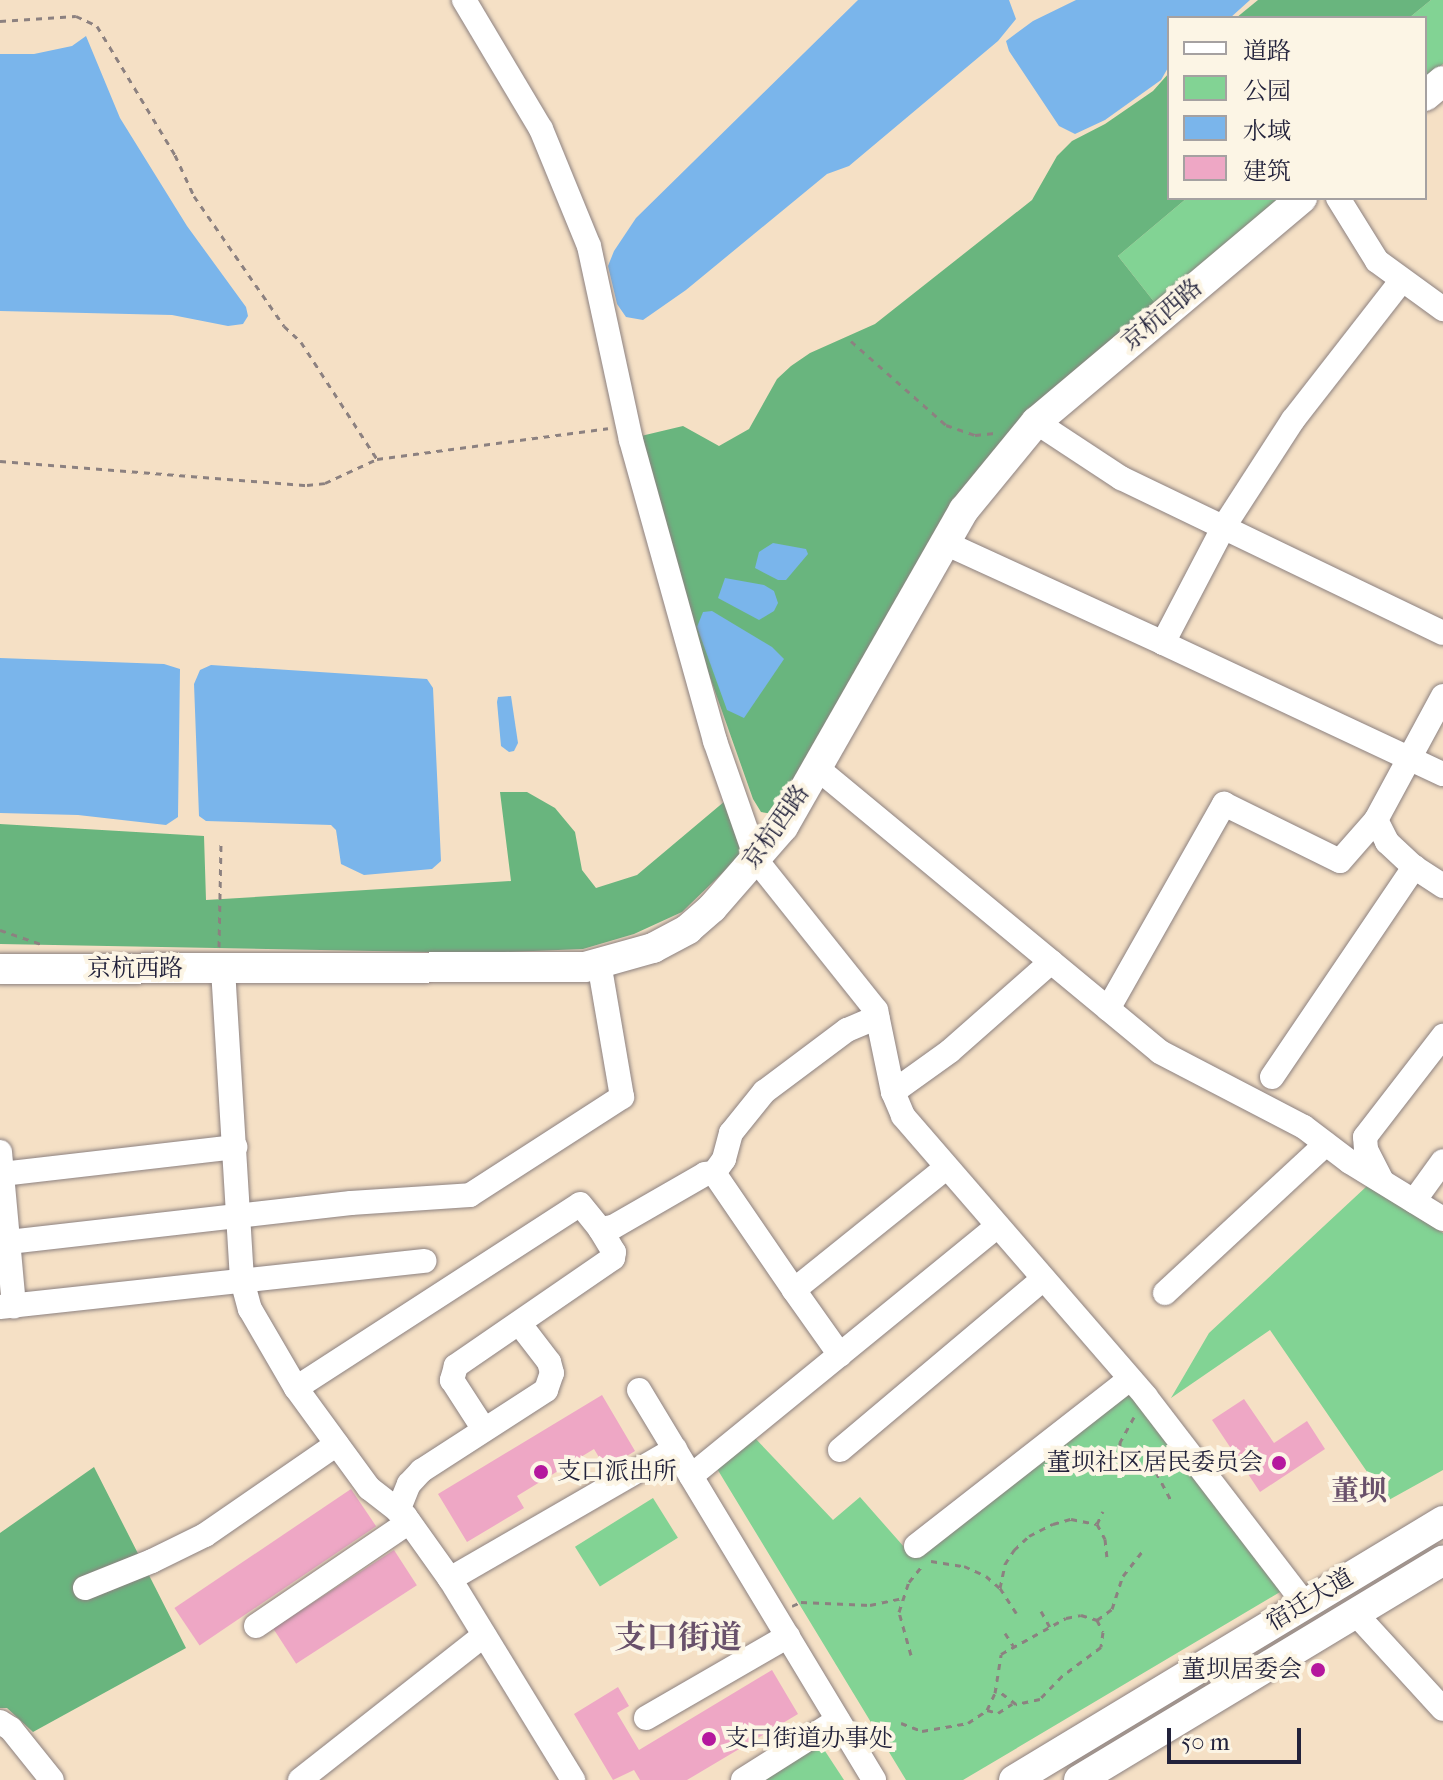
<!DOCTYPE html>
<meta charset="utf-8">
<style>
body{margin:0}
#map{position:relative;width:1443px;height:1780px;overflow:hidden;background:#f5e0c5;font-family:"IM FELL French Canon","Noto Serif SC",serif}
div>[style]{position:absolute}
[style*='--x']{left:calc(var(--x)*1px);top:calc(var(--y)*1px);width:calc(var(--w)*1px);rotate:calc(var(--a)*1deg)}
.green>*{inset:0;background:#82d394;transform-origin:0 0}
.forest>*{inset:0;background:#69b57e}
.water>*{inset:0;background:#7ab5eb}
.building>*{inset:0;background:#eea7c5;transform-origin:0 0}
.path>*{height:3px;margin-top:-1.5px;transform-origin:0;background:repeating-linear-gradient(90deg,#8c8180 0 6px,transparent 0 12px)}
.roads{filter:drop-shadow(0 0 2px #8c8180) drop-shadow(0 0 2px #8c8180)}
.minor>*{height:24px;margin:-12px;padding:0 12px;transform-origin:12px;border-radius:12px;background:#fff}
.major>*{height:30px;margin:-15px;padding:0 15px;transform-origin:15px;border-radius:15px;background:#fff}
.dots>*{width:22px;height:22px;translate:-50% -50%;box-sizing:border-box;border:4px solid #fcf5e5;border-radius:50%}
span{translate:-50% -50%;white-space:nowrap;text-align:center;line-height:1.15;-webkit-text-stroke:8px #fcf5e5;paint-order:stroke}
.street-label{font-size:24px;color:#22223b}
.poi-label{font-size:24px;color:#22223b}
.right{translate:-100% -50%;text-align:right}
.left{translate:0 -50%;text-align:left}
.quarter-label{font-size:28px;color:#69516b;font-weight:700}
.district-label{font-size:32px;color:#69516b;font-weight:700}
.legend{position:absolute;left:1167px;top:16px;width:260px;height:184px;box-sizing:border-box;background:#fcf5e5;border:2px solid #a5a1a1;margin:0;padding:10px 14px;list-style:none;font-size:24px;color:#22223b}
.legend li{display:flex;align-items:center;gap:16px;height:40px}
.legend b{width:40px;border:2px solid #a5a1a1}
.scale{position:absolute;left:1167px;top:1728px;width:134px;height:36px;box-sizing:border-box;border:4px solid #22223b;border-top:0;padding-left:10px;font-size:24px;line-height:28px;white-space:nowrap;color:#22223b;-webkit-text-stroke:6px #fcf5e5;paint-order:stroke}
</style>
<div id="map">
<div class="green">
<div style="clip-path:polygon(1431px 0,1443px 0,1443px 64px,1425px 79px,1425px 18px,1409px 18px)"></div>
<div style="clip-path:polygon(1187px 198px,1281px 198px,1155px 303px,1118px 256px)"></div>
<div style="clip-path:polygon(1367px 1186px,1443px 1233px,1443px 1470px,1387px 1501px,1270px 1330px,1171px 1398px,1209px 1333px)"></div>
<div style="clip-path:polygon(1134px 1392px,1285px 1589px,963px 1780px,906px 1780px,716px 1467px,753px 1436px,833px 1520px,860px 1497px,912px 1556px,1107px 1407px)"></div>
<div style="left:653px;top:1498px;width:47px;height:92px;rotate:58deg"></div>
<div style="clip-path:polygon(815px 1747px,823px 1748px,844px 1780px,763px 1780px)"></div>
</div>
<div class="forest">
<div style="clip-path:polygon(1258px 0,1431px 0,1409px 18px,1236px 18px)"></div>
<div style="clip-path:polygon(1169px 73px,1169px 198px,1187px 198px,1118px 256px,1155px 303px,1001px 443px,773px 814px,761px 812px,753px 799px,699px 646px,641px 436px,683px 426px,719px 446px,749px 429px,777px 379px,791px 366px,810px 353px,875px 324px,1032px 200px,1057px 156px,1072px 141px,1105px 124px,1153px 91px)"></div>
<div style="clip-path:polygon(500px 792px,527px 792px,555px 808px,575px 832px,582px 870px,596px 888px,637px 875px,725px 801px,742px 854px,682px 912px,634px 934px,583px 949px,480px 953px,0 944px,0 824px,204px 836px,206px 900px,511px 881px)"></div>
<div style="clip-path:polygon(94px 1467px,186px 1648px,33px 1732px,7px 1708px,0 1708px,0 1533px)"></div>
</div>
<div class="water">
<div style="clip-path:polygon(858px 0,1009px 0,1016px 19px,998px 41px,849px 166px,827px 174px,686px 290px,643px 320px,626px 317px,617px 304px,608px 266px,614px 251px,636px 218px)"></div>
<div style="clip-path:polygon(1076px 0,1250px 0,1230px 18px,1169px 18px,1169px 66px,1161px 80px,1105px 120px,1075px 134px,1059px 126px,1009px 51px,1006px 41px,1033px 21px)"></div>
<div style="clip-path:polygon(86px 36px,120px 118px,187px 226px,246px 307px,248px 316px,243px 324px,228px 326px,172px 315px,0 311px,0 54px,34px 54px,72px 46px)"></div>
<div style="clip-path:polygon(773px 543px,806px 549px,808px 554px,786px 580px,778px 580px,755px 568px,759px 552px)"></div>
<div style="clip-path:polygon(725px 578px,764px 585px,774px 591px,778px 603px,774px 611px,759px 620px,718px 598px)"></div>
<div style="clip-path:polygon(712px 611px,772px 647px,784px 659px,744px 718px,727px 710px,697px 627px,703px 612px)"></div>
<div style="clip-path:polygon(0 658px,164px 664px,180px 669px,178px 817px,166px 825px,78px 815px,0 813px)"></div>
<div style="clip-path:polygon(211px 665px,427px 679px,433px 688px,441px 861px,432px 869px,364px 875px,341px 864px,336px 830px,331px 825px,206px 821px,199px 816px,194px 684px,200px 670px)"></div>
<div style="clip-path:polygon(511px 696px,518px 743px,514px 751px,509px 752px,501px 746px,497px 702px,498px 697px)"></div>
</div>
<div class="building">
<div style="clip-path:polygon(602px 1395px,635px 1451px,606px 1469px,594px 1449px,517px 1496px,524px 1508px,467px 1542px,438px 1494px)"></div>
<div style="clip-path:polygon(1244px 1399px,1274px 1443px,1307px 1421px,1325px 1449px,1260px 1492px,1212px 1420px)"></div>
<div style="left:351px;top:1489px;width:45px;height:213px;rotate:56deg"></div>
<div style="left:394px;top:1550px;width:42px;height:144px;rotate:57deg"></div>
<div style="clip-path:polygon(772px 1670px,798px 1714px,687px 1780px,640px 1780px,634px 1770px,613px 1780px,574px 1714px,618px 1687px,629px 1706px,617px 1713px,639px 1750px)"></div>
</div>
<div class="path">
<div style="--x:0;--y:21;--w:76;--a:-3.8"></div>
<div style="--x:76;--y:16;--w:23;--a:25"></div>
<div style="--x:97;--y:26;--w:151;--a:58.8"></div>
<div style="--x:175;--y:155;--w:45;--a:65.1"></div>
<div style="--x:194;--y:196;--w:158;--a:55.3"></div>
<div style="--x:284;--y:326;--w:23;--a:43"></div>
<div style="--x:301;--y:342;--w:140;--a:57"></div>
<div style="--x:851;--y:341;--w:127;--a:41.5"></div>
<div style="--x:946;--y:425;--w:31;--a:19"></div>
<div style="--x:975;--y:435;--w:20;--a:-6"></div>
<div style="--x:0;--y:461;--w:308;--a:4.5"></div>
<div style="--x:307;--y:485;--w:18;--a:-6"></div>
<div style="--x:325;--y:483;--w:57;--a:-24.8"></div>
<div style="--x:377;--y:459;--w:233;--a:-7.6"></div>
<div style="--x:0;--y:930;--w:43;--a:18.9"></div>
<div style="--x:219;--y:947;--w:105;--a:-88.9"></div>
<div style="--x:1134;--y:1417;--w:29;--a:119"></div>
<div style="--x:1120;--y:1442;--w:12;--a:90"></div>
<div style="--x:1120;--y:1454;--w:15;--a:42"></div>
<div style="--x:1131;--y:1464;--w:26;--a:18"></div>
<div style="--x:1156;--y:1472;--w:32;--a:62"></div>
<div style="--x:1097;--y:1524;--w:14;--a:-65"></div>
<div style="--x:931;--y:1561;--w:33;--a:9"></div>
<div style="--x:964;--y:1566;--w:24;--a:24"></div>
<div style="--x:986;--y:1576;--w:18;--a:41"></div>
<div style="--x:1000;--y:1588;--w:30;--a:57"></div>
<div style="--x:1000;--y:1588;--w:25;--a:-78"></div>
<div style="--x:1005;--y:1564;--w:17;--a:-57"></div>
<div style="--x:1014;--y:1550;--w:21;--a:-43"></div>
<div style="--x:1029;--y:1536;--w:27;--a:-27"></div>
<div style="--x:1053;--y:1524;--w:19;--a:-16"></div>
<div style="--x:1071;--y:1519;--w:26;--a:11"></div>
<div style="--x:1097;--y:1524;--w:17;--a:62"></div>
<div style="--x:1105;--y:1539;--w:18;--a:84"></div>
<div style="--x:792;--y:1606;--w:10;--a:-24"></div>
<div style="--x:801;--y:1602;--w:69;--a:2.5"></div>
<div style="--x:870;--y:1605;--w:33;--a:-12"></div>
<div style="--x:1041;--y:1611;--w:18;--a:61"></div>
<div style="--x:1097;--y:1620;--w:19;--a:-36"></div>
<div style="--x:1112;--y:1609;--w:35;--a:-72"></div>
<div style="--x:1123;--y:1576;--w:33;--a:-52"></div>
<div style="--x:1005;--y:1633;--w:17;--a:57"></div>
<div style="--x:911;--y:1655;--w:45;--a:-105.6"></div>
<div style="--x:899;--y:1612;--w:32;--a:-72"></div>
<div style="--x:909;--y:1582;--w:19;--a:-51"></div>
<div style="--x:987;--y:1710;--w:11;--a:15"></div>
<div style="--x:998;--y:1713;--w:17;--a:-33"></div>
<div style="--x:901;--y:1723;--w:22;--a:21"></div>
<div style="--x:922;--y:1731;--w:47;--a:-9.9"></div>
<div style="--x:968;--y:1723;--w:23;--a:-34"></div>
<div style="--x:987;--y:1710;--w:19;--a:-65"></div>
<div style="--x:995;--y:1693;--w:39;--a:-81"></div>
<div style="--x:1001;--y:1654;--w:74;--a:-29"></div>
<div style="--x:1066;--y:1618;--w:15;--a:-11"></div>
<div style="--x:1081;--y:1615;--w:17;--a:17"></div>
<div style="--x:1097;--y:1620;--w:13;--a:63"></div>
<div style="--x:1103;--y:1632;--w:15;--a:98"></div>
<div style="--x:1101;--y:1647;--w:49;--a:143.4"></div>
<div style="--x:1062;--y:1676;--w:32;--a:134"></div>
<div style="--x:1040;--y:1699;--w:25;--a:168"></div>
<div style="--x:1016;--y:1704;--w:25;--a:-143"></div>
</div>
<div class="roads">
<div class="minor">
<div style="--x:464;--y:0;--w:150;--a:59.2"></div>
<div style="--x:541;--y:129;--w:126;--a:67.7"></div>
<div style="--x:589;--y:246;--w:198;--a:77.8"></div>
<div style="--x:631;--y:440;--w:313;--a:74.4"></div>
<div style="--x:715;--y:741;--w:127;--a:70.7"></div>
<div style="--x:757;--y:861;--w:191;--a:51.4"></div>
<div style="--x:876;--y:1010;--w:84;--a:78.3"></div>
<div style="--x:893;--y:1092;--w:26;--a:67"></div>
<div style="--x:903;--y:1116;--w:371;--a:49.1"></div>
<div style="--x:1146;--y:1397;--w:261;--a:52.5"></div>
<div style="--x:1338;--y:198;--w:74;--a:58.2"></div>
<div style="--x:1377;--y:261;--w:82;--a:36"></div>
<div style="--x:1036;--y:422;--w:102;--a:33.4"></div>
<div style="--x:1121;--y:478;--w:357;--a:25.7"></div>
<div style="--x:945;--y:543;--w:240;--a:24.6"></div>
<div style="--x:1163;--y:643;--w:130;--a:-62.4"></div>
<div style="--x:1223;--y:528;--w:129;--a:-57.1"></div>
<div style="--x:1293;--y:420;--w:177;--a:-52.1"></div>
<div style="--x:1163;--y:643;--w:309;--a:25.1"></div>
<div style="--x:1443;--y:696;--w:141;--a:118.4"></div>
<div style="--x:1376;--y:820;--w:25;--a:63"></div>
<div style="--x:1387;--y:842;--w:37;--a:43"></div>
<div style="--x:1414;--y:867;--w:35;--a:33"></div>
<div style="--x:817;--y:768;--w:445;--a:39.6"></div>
<div style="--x:1160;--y:1052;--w:162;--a:27.5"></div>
<div style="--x:1304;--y:1127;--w:58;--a:37.3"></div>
<div style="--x:1350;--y:1162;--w:109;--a:31.5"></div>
<div style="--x:223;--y:969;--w:312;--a:86.5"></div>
<div style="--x:242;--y:1280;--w:30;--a:75"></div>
<div style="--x:250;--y:1309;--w:91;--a:59.8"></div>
<div style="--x:296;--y:1388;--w:124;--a:53.9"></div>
<div style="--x:369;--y:1488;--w:46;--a:37.9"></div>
<div style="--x:405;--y:1516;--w:77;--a:54.5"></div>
<div style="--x:450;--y:1579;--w:236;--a:58.5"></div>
<div style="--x:1108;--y:1009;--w:236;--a:-60.5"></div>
<div style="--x:1224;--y:804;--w:129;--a:26.2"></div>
<div style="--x:1340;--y:861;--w:55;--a:-48.7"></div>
<div style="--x:1272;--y:1077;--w:254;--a:-55.9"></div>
<div style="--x:893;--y:1092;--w:70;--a:-35.7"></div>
<div style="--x:950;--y:1051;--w:135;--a:-41.4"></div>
<div style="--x:0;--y:1152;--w:155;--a:84.8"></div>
<div style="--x:714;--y:1173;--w:142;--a:55.6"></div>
<div style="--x:2;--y:1174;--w:235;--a:-6.6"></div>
<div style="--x:1381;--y:1179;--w:33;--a:-117"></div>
<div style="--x:1366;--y:1150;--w:13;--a:-94"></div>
<div style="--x:1365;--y:1137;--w:128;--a:-52.3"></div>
<div style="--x:1414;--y:1201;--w:49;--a:-54.1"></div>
<div style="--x:600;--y:1229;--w:13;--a:-9"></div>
<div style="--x:613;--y:1227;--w:106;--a:-29.9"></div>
<div style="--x:705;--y:1174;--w:9;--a:-6"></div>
<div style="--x:714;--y:1173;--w:17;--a:-54"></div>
<div style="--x:724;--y:1159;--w:27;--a:-75"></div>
<div style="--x:731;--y:1133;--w:53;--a:-51.2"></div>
<div style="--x:764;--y:1092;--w:104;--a:-36.8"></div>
<div style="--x:847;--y:1030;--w:33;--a:-23"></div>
<div style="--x:0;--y:1243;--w:353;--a:-6.5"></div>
<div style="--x:351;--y:1203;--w:119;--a:-3.8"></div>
<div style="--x:470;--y:1195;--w:181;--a:-32.8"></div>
<div style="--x:622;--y:1097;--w:136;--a:-99.7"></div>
<div style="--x:1165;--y:1293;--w:219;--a:-42.8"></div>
<div style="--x:0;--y:1307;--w:427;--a:-6.2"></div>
<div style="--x:840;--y:1355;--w:80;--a:-125.3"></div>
<div style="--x:794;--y:1290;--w:195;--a:-38.8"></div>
<div style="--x:296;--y:1388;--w:338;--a:-32.9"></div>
<div style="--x:580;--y:1204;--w:32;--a:51"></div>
<div style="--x:600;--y:1229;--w:27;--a:59"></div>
<div style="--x:614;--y:1252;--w:6;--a:99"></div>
<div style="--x:613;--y:1258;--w:191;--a:145.5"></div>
<div style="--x:456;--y:1366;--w:15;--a:106"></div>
<div style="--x:452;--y:1380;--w:57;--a:57.1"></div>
<div style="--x:639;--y:1390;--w:455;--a:58.9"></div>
<div style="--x:840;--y:1450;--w:264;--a:-40.1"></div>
<div style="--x:691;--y:1476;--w:394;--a:-39.2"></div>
<div style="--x:398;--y:1511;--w:29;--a:-68"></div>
<div style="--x:409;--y:1484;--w:18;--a:-47"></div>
<div style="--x:421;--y:1471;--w:149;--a:-32.9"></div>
<div style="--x:546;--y:1390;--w:18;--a:-71"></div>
<div style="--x:552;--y:1373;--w:11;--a:-105"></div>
<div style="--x:549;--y:1362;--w:49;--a:-127.6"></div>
<div style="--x:916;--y:1546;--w:271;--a:-38"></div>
<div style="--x:450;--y:1579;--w:260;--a:-30"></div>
<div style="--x:85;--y:1588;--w:72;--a:-21.9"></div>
<div style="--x:152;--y:1561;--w:59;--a:-26.1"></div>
<div style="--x:205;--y:1535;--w:160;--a:-34.6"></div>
<div style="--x:1355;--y:1613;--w:130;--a:47.5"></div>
<div style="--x:256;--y:1626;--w:185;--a:-34.2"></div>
<div style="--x:646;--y:1718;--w:164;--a:-30"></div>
<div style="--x:0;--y:1722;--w:13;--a:32"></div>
<div style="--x:11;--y:1729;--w:65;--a:51.2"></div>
<div style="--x:300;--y:1780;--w:234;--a:-38.2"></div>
<div style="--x:743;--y:1780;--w:112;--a:-32.3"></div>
</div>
<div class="major">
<div style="--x:1425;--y:96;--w:23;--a:-40"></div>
<div style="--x:0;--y:969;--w:585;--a:-0.2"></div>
<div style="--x:585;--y:967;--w:71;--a:-15.6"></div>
<div style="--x:653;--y:948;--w:40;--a:-28"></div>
<div style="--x:688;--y:929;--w:32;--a:-41"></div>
<div style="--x:712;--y:908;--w:108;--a:-48.8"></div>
<div style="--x:783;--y:827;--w:365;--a:-60.3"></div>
<div style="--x:964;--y:510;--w:114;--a:-50.7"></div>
<div style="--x:1036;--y:422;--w:348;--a:-40.1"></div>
<div style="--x:1014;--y:1780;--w:501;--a:-31.12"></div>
<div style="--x:1079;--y:1780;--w:425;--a:-31.1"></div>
</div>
</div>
<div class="dots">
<div style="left:1279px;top:1463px;background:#b5179e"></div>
<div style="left:541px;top:1472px;background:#b5179e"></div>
<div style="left:1318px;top:1670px;background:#b5179e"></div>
<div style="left:709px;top:1739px;background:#b5179e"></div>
</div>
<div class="street-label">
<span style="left:1162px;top:315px;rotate:-40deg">京杭西路</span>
<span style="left:776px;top:827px;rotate:-55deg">京杭西路</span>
<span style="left:135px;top:969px">京杭西路</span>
<span style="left:1310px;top:1600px;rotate:-31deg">宿迁大道</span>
</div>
<div class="poi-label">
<span class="right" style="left:1263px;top:1463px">董坝社区居民委员会</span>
<span class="left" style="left:557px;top:1472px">支口派出所</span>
<span class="right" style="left:1302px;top:1670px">董坝居委会</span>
<span class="left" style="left:725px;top:1739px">支口街道办事处</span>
</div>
<div class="quarter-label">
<span style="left:1359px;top:1491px">董坝</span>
</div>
<div class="district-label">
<span style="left:678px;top:1638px">支口街道</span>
</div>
<ul class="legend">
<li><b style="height:10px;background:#fff"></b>道路</li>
<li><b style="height:22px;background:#82d394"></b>公园</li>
<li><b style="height:22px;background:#7ab5eb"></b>水域</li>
<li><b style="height:22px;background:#eea7c5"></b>建筑</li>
</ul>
<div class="scale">50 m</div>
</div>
